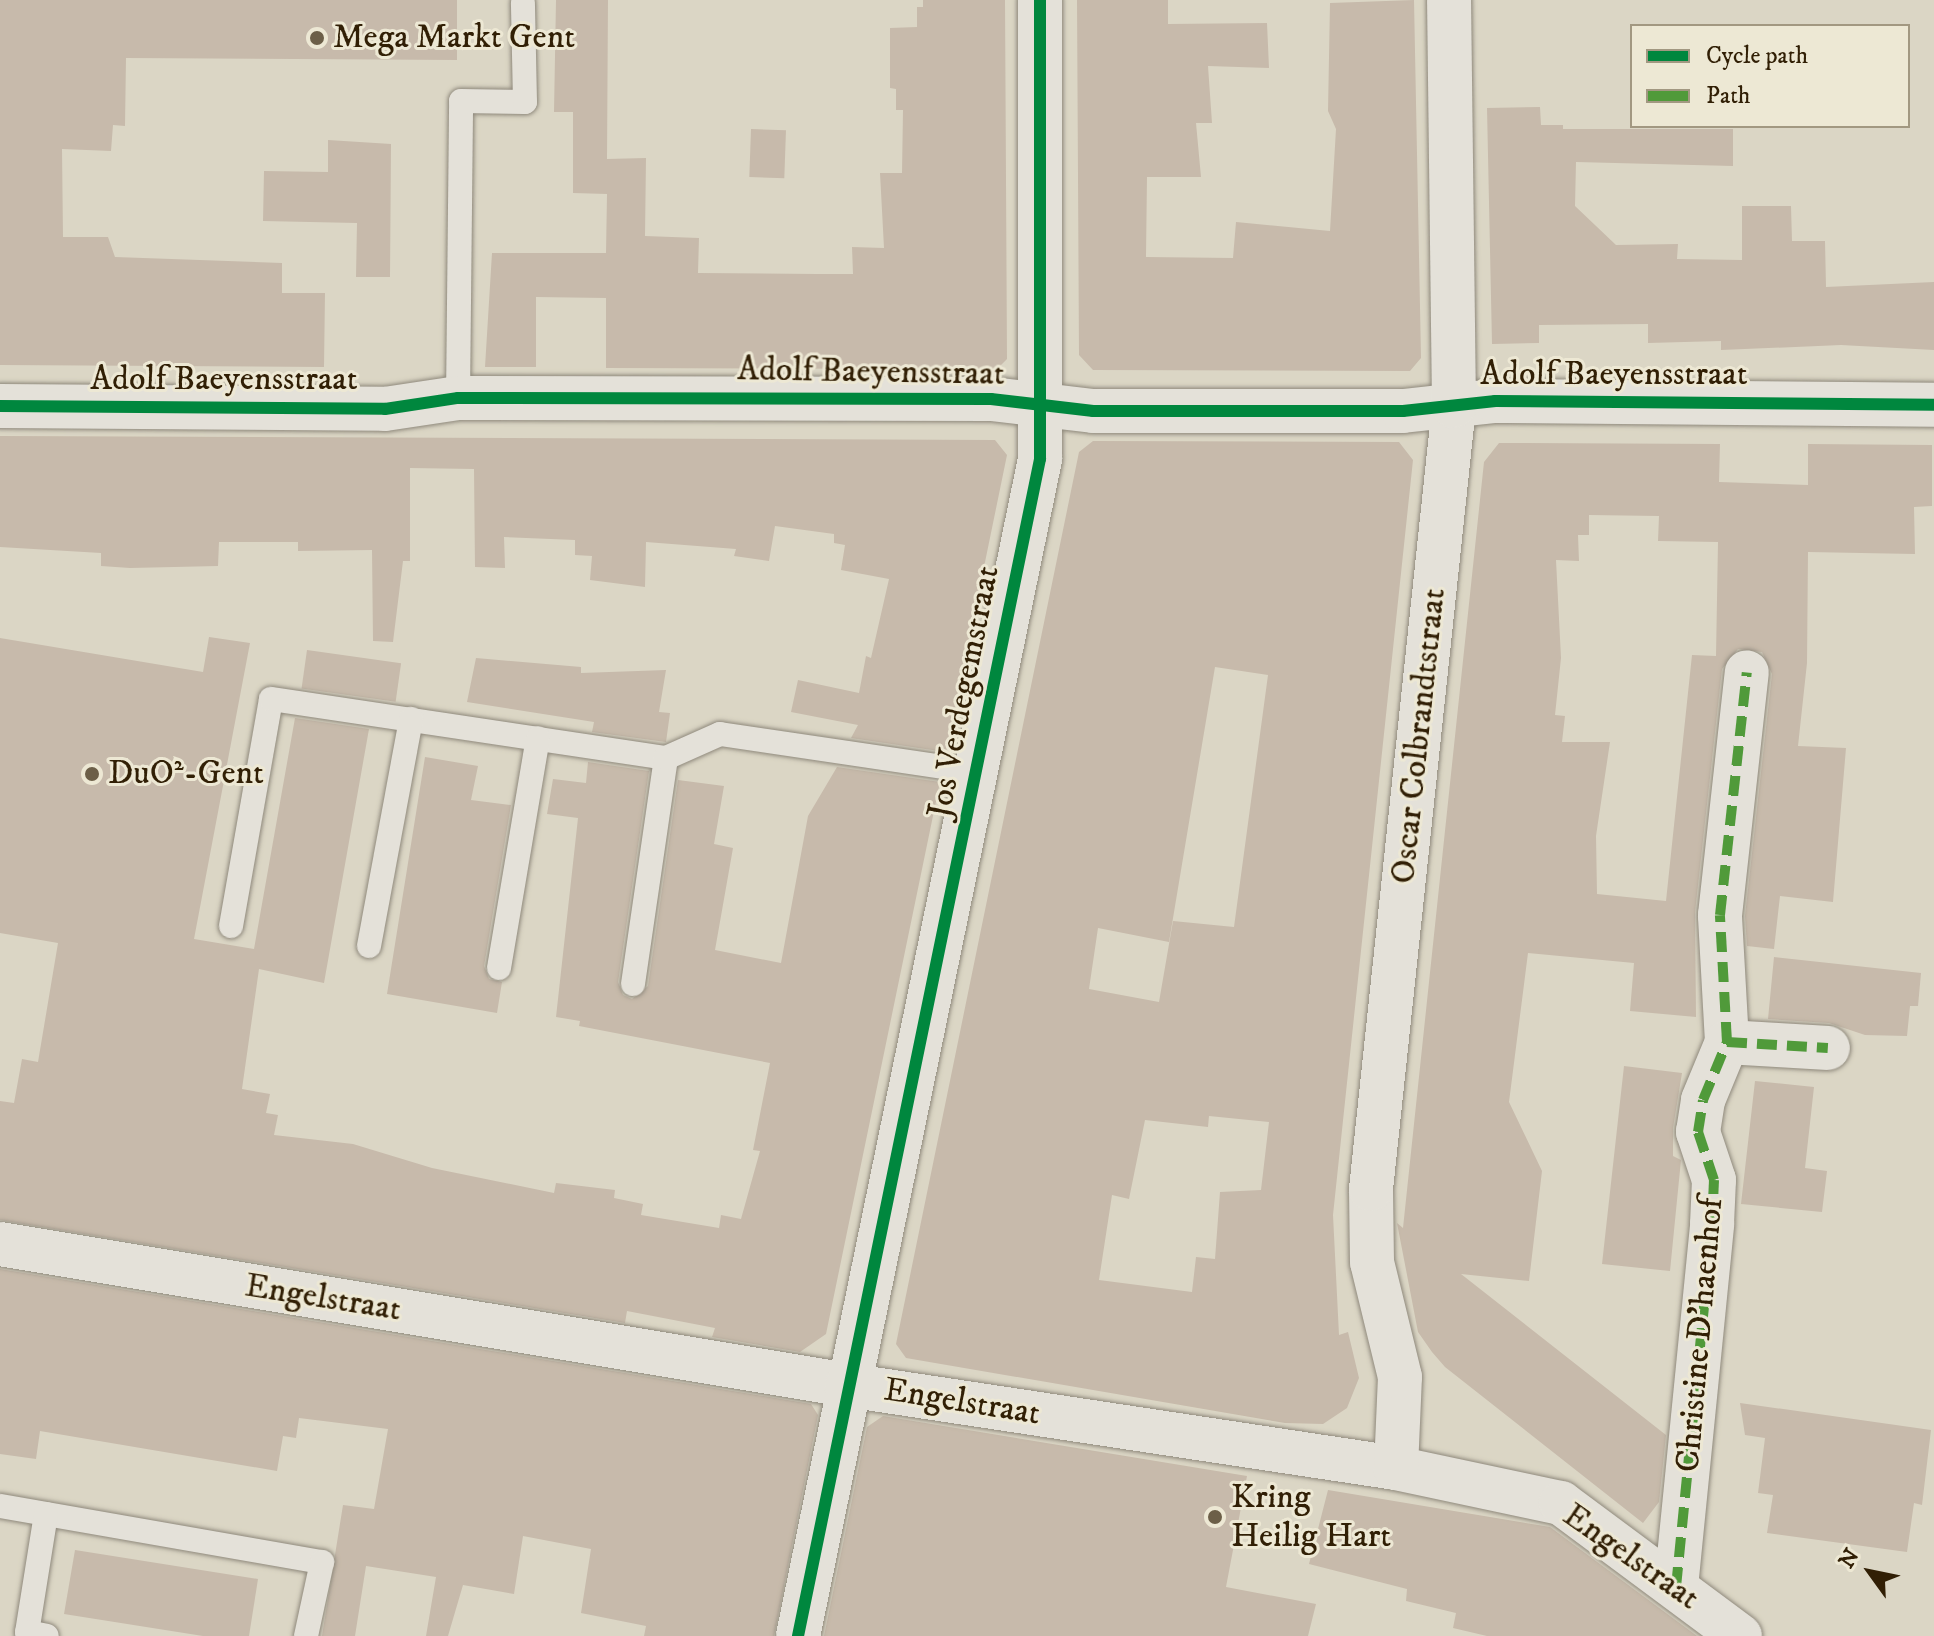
<!DOCTYPE html>
<meta charset="utf-8">
<style>
body{margin:0}
#map{position:relative;width:1934px;height:1636px;overflow:hidden;background:#dbd6c5;font-family:"IM FELL DW Pica",serif}
div>[style]{position:absolute}
[style*='--x']{left:calc(var(--x)*1px);top:calc(var(--y)*1px);width:calc(var(--w)*1px);rotate:calc(var(--a)*1deg)}
.building>*{inset:0;background:#c7baab;transform-origin:0 0}
.roads{filter:drop-shadow(0 0 2px #8f897c) drop-shadow(0 0 2px #8f897c)}
.service>*{height:24px;margin:-12px;padding:0 12px;transform-origin:12px;border-radius:12px;background:#e4e1d9}
.minor>*{height:44px;margin:-22px;padding:0 22px;transform-origin:22px;border-radius:22px;background:#e4e1d9}
.quiet>*{height:10px;margin-top:-5px;transform-origin:0;background:repeating-linear-gradient(90deg,#509a3a 0 20px,transparent 0 30px)}
.cycleway>*{height:12px;margin:-6px;padding:0 6px;transform-origin:6px;border-radius:6px;background:#00873e}
.dots>*{width:22px;height:22px;translate:-50% -50%;box-sizing:border-box;border:4px solid #ede8d4;border-radius:50%}
span{translate:-50% -50%;white-space:nowrap;text-align:center;line-height:1.15;-webkit-text-stroke:6px #ede8d4;paint-order:stroke}
.poi-label{font-size:34px;color:#311f05}
.left{translate:0 -50%;text-align:left}
.street-label{font-size:34px;color:#311f05}
.legend{position:absolute;left:1630px;top:24px;width:280px;height:104px;box-sizing:border-box;background:#ede8d4;border:2px solid #a29881;margin:0;padding:10px 14px;list-style:none;font-size:24px;color:#311f05}
.legend li{display:flex;align-items:center;gap:16px;height:40px}
.legend b{width:40px;border:2px solid #a29881}
.north{position:absolute;left:1830px;top:1532px;width:80px;height:80px;-webkit-text-stroke:6px #ede8d4;paint-order:stroke;rotate:303deg;font-size:22px;font-weight:700;line-height:32px;text-align:center;color:#311f05}
.north::after{content:'';display:block;margin:auto;width:28px;height:36px;background:#311f05;clip-path:polygon(50% 0,100% 100%,50% 72%,0 100%)}
</style>
<div id="map">
<div class="building">
<div style="clip-path:polygon(0 0,457px 0,457px 60px,126px 58px,125px 126px,113px 125px,111px 151px,62px 149px,63px 237px,108px 237px,115px 257px,282px 263px,282px 293px,325px 293px,324px 367px,0 365px)"></div>
<div style="clip-path:polygon(556px 0,608px 0,607px 159px,646px 158px,645px 236px,699px 238px,698px 273px,817px 274px,853px 274px,852px 247px,884px 248px,880px 173px,902px 173px,903px 110px,896px 110px,896px 89px,890px 88px,890px 28px,917px 27px,917px 7px,923px 7px,923px 0,1005px 0,1007px 359px,997px 369px,606px 368px,606px 298px,536px 297px,536px 367px,485px 367px,492px 253px,606px 253px,607px 194px,573px 193px,573px 112px,554px 112px)"></div>
<div style="clip-path:polygon(1077px 0,1168px 0,1168px 24px,1267px 23px,1269px 68px,1208px 66px,1212px 123px,1196px 123px,1201px 177px,1147px 177px,1146px 257px,1233px 258px,1236px 222px,1330px 231px,1336px 129px,1328px 111px,1330px 3px,1414px 0,1421px 358px,1410px 371px,1093px 370px,1079px 355px)"></div>
<div style="clip-path:polygon(1540px 107px,1541px 125px,1563px 125px,1563px 129px,1733px 129px,1733px 166px,1576px 162px,1575px 206px,1616px 245px,1678px 244px,1677px 259px,1742px 260px,1742px 206px,1791px 206px,1792px 241px,1825px 241px,1826px 287px,1934px 282px,1934px 350px,1841px 345px,1721px 350px,1721px 341px,1648px 343px,1648px 324px,1539px 325px,1539px 343px,1492px 344px,1487px 108px)"></div>
<div style="left:751px;top:129px;width:35px;height:48px;rotate:2deg"></div>
<div style="clip-path:polygon(328px 140px,391px 144px,390px 277px,356px 277px,357px 223px,263px 221px,264px 171px,328px 172px)"></div>
<div style="clip-path:polygon(0 436px,995px 440px,1007px 455px,946px 752px,851px 738px,858px 725px,791px 712px,798px 680px,859px 693px,866px 656px,871px 658px,889px 579px,841px 570px,845px 545px,834px 543px,834px 534px,775px 526px,769px 561px,734px 556px,736px 549px,646px 542px,645px 587px,590px 580px,592px 556px,575px 555px,575px 540px,504px 537px,505px 568px,475px 567px,474px 469px,410px 468px,410px 561px,403px 561px,393px 642px,373px 641px,372px 550px,298px 551px,298px 542px,219px 542px,218px 566px,130px 568px,101px 566px,101px 553px,0 547px)"></div>
<div style="clip-path:polygon(evenodd,1093px 441px,1399px 442px,1413px 460px,1333px 1215px,1339px 1335px,1348px 1332px,1359px 1378px,1347px 1408px,1323px 1424px,1285px 1423px,906px 1358px,896px 1344px,1079px 452px,1093px 441px,1215px 667px,1268px 675px,1234px 927px,1173px 921px,1159px 1002px,1089px 989px,1098px 928px,1169px 942px,1215px 667px,1093px 441px,1209px 1116px,1269px 1122px,1261px 1190px,1220px 1192px,1215px 1259px,1196px 1257px,1192px 1292px,1099px 1280px,1112px 1195px,1129px 1199px,1145px 1120px,1208px 1127px,1209px 1116px)"></div>
<div style="clip-path:polygon(evenodd,1499px 443px,1720px 444px,1719px 482px,1808px 485px,1808px 444px,1932px 445px,1932px 506px,1914px 507px,1915px 554px,1808px 552px,1807px 663px,1798px 746px,1846px 748px,1833px 902px,1780px 896px,1774px 949px,1747px 946px,1745px 916px,1772px 674px,1762px 652px,1738px 649px,1722px 669px,1695px 912px,1696px 1017px,1630px 1011px,1634px 963px,1528px 953px,1509px 1102px,1542px 1171px,1529px 1281px,1461px 1274px,1666px 1435px,1659px 1502px,1643px 1523px,1445px 1367px,1432px 1352px,1418px 1332px,1397px 1223px,1403px 1228px,1484px 462px,1499px 443px,1589px 515px,1659px 516px,1658px 541px,1718px 542px,1716px 656px,1692px 655px,1666px 901px,1597px 894px,1596px 836px,1610px 742px,1562px 742px,1565px 716px,1555px 715px,1561px 658px,1556px 560px,1579px 561px,1578px 535px,1589px 535px,1589px 515px)"></div>
<div style="clip-path:polygon(209px 637px,250px 643px,194px 939px,254px 949px,295px 718px,369px 729px,324px 983px,259px 969px,242px 1089px,270px 1094px,266px 1113px,278px 1115px,274px 1135px,353px 1144px,432px 1168px,554px 1193px,556px 1183px,615px 1190px,614px 1198px,643px 1204px,641px 1215px,719px 1228px,721px 1215px,741px 1219px,760px 1151px,753px 1150px,770px 1063px,579px 1026px,580px 1021px,556px 1017px,578px 818px,547px 814px,553px 779px,586px 783px,588px 762px,649px 771px,618px 982px,623px 995px,632px 999px,648px 986px,678px 780px,724px 786px,714px 844px,733px 848px,715px 950px,781px 963px,808px 816px,837px 767px,940px 782px,826px 1334px,800px 1352px,712px 1337px,715px 1328px,627px 1311px,625px 1323px,0 1220px,0 1101px,14px 1103px,22px 1059px,38px 1062px,58px 943px,0 933px,0 638px,203px 672px)"></div>
<div style="left:307px;top:650px;width:95px;height:39px;rotate:8deg"></div>
<div style="clip-path:polygon(476px 658px,581px 667px,581px 673px,666px 670px,659px 712px,670px 713px,666px 742px,592px 732px,594px 722px,467px 702px)"></div>
<div style="clip-path:polygon(425px 757px,478px 766px,471px 800px,511px 805px,484px 966px,489px 979px,502px 982px,497px 1013px,387px 994px)"></div>
<div style="clip-path:polygon(1774px 957px,1921px 973px,1918px 1006px,1910px 1006px,1907px 1036px,1865px 1035px,1829px 1023px,1768px 1019px)"></div>
<div style="clip-path:polygon(1624px 1066px,1682px 1073px,1673px 1128px,1673px 1156px,1681px 1160px,1670px 1271px,1602px 1264px)"></div>
<div style="clip-path:polygon(1755px 1081px,1814px 1087px,1805px 1168px,1827px 1171px,1822px 1212px,1741px 1204px)"></div>
<div style="clip-path:polygon(0 1269px,811px 1404px,818px 1415px,774px 1636px,644px 1636px,646px 1626px,581px 1613px,591px 1549px,523px 1536px,514px 1594px,463px 1585px,448px 1636px,426px 1636px,436px 1577px,366px 1566px,355px 1636px,322px 1636px,343px 1505px,374px 1509px,388px 1429px,299px 1418px,296px 1438px,283px 1436px,277px 1471px,40px 1431px,36px 1459px,0 1454px)"></div>
<div style="clip-path:polygon(1740px 1403px,1931px 1430px,1922px 1505px,1914px 1503px,1907px 1552px,1767px 1533px,1773px 1495px,1758px 1493px,1765px 1438px,1745px 1435px)"></div>
<div style="clip-path:polygon(883px 1416px,1247px 1476px,1226px 1587px,1316px 1604px,1308px 1636px,824px 1636px,867px 1427px)"></div>
<div style="clip-path:polygon(1328px 1490px,1550px 1527px,1697px 1636px,1487px 1636px,1453px 1628px,1456px 1613px,1406px 1601px,1407px 1589px,1309px 1564px)"></div>
<div style="clip-path:polygon(75px 1550px,258px 1579px,249px 1636px,203px 1636px,64px 1614px)"></div>
</div>
<div class="roads">
<div class="service">
<div style="--x:458;--y:398;--w:297;--a:-89.4"></div>
<div style="--x:461;--y:101;--w:64;--a:0.9"></div>
<div style="--x:525;--y:102;--w:99;--a:-91.2"></div>
<div style="--x:231;--y:926;--w:230;--a:-80"></div>
<div style="--x:271;--y:699;--w:399;--a:8.5"></div>
<div style="--x:369;--y:946;--w:231;--a:-79.5"></div>
<div style="--x:499;--y:968;--w:233;--a:-80.4"></div>
<div style="--x:633;--y:984;--w:228;--a:-81.7"></div>
<div style="--x:666;--y:758;--w:59;--a:-24"></div>
<div style="--x:720;--y:734;--w:259;--a:8.4"></div>
<div style="--x:0;--y:1506;--w:327;--a:9.9"></div>
<div style="--x:322;--y:1562;--w:76;--a:102.2"></div>
<div style="--x:46;--y:1514;--w:120;--a:99.1"></div>
<div style="--x:27;--y:1632;--w:20;--a:11"></div>
</div>
<div class="minor">
<div style="--x:0;--y:406;--w:385;--a:0.4"></div>
<div style="--x:385;--y:409;--w:74;--a:-8.6"></div>
<div style="--x:458;--y:398;--w:533;--a:0.11"></div>
<div style="--x:991;--y:399;--w:103;--a:6.7"></div>
<div style="--x:1093;--y:411;--w:310;--a:0"></div>
<div style="--x:1403;--y:411;--w:93;--a:-6.2"></div>
<div style="--x:1495;--y:401;--w:439;--a:0.5"></div>
<div style="--x:1727;--y:1042;--w:127;--a:-93.2"></div>
<div style="--x:1720;--y:915;--w:244;--a:-83.7"></div>
<div style="--x:0;--y:1244;--w:859;--a:9.45"></div>
<div style="--x:847;--y:1385;--w:555;--a:8.6"></div>
<div style="--x:1396;--y:1468;--w:169;--a:12"></div>
<div style="--x:1561;--y:1503;--w:223;--a:36.6"></div>
<div style="--x:1396;--y:1468;--w:91;--a:-87.5"></div>
<div style="--x:1400;--y:1377;--w:118;--a:-103.7"></div>
<div style="--x:1372;--y:1262;--w:73;--a:-90.8"></div>
<div style="--x:1371;--y:1189;--w:787;--a:-83.95"></div>
<div style="--x:1454;--y:406;--w:406;--a:-90.7"></div>
<div style="--x:1676;--y:1587;--w:365;--a:-84.3"></div>
<div style="--x:1712;--y:1224;--w:44;--a:-87.4"></div>
<div style="--x:1714;--y:1180;--w:51;--a:-108.4"></div>
<div style="--x:1698;--y:1132;--w:32;--a:-81"></div>
<div style="--x:1703;--y:1100;--w:63;--a:-67.5"></div>
<div style="--x:1727;--y:1042;--w:101;--a:3.4"></div>
<div style="--x:798;--y:1636;--w:1202;--a:-78.38"></div>
<div style="--x:1040;--y:459;--w:459;--a:-90"></div>
</div>
</div>
<div class="quiet">
<div style="--x:1727;--y:1042;--w:127;--a:-93.2"></div>
<div style="--x:1720;--y:915;--w:244;--a:-83.7"></div>
<div style="--x:1676;--y:1587;--w:365;--a:-84.3"></div>
<div style="--x:1712;--y:1224;--w:44;--a:-87.4"></div>
<div style="--x:1714;--y:1180;--w:51;--a:-108.4"></div>
<div style="--x:1698;--y:1132;--w:32;--a:-81"></div>
<div style="--x:1703;--y:1100;--w:63;--a:-67.5"></div>
<div style="--x:1727;--y:1042;--w:101;--a:3.4"></div>
</div>
<div class="cycleway">
<div style="--x:0;--y:406;--w:385;--a:0.4"></div>
<div style="--x:385;--y:409;--w:74;--a:-8.6"></div>
<div style="--x:458;--y:398;--w:533;--a:0.11"></div>
<div style="--x:991;--y:399;--w:103;--a:6.7"></div>
<div style="--x:1093;--y:411;--w:310;--a:0"></div>
<div style="--x:1403;--y:411;--w:93;--a:-6.2"></div>
<div style="--x:1495;--y:401;--w:439;--a:0.5"></div>
<div style="--x:798;--y:1636;--w:1202;--a:-78.38"></div>
<div style="--x:1040;--y:459;--w:459;--a:-90"></div>
</div>
<div class="dots">
<div style="left:317px;top:38px;background:#6c5f48"></div>
<div style="left:92px;top:774px;background:#6c5f48"></div>
<div style="left:1215px;top:1517px;background:#6c5f48"></div>
</div>
<div class="poi-label">
<span class="left" style="left:333px;top:38px">Mega Markt Gent</span>
<span class="left" style="left:108px;top:774px">DuO²-Gent</span>
<span class="left" style="left:1231px;top:1517px">Kring<br>Heilig Hart</span>
</div>
<div class="street-label">
<span style="left:871px;top:372px;rotate:1deg">Adolf Baeyensstraat</span>
<span style="left:1614px;top:375px">Adolf Baeyensstraat</span>
<span style="left:224px;top:380px">Adolf Baeyensstraat</span>
<span style="left:964px;top:692px;rotate:-79deg">Jos Verdegemstraat</span>
<span style="left:1419px;top:736px;rotate:-84deg">Oscar Colbrandtstraat</span>
<span style="left:323px;top:1298px;rotate:9deg">Engelstraat</span>
<span style="left:1700px;top:1335px;rotate:-85deg">Christine D'haenhof</span>
<span style="left:962px;top:1402px;rotate:9deg">Engelstraat</span>
<span style="left:1631px;top:1557px;rotate:35deg">Engelstraat</span>
</div>
<ul class="legend">
<li><b style="height:10px;background:#00873e"></b>Cycle path</li>
<li><b style="height:10px;background:#509a3a"></b>Path</li>
</ul>
<div class="north">N</div>
</div>
